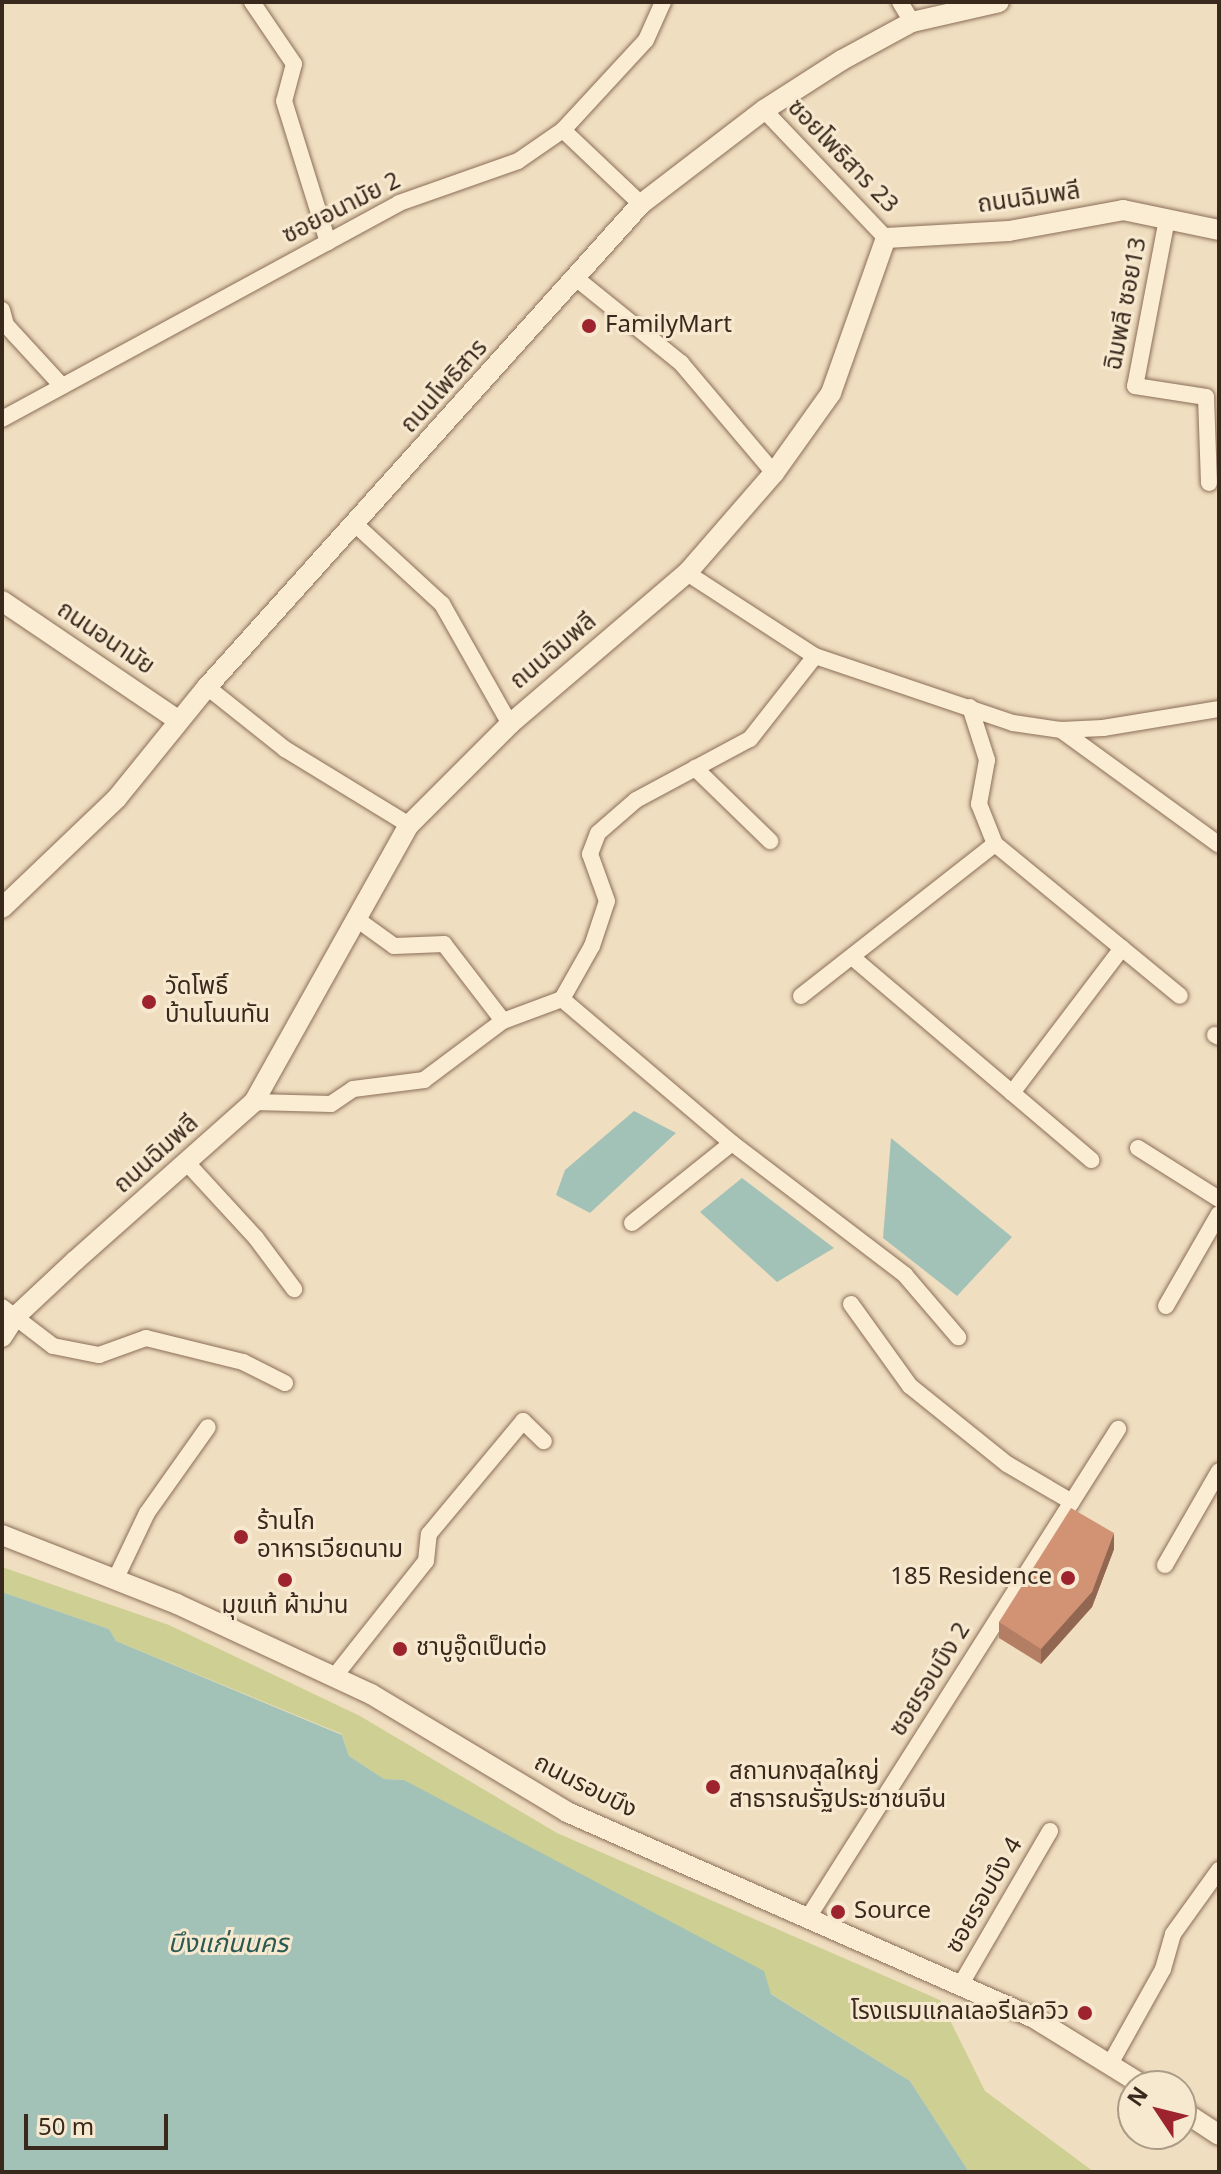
<!DOCTYPE html>
<meta charset="utf-8">
<style>
body{margin:0}
#map{position:relative;width:1221px;height:2174px;overflow:hidden;background:#f0dec0;font-family:Georgia,"Noto Sans Thai",serif}
div>[style]{position:absolute}
[style*='--x']{left:calc(var(--x)*1px);top:calc(var(--y)*1px);width:calc(var(--w)*1px);rotate:calc(var(--a)*1deg)}
.green>*{inset:0;background:#cdcf93}
.water>*{inset:0;background:#a3c2b7}
.roads{filter:drop-shadow(0 0 2px #8a6e57) drop-shadow(0 0 2px #8a6e57)}
.minor>*{height:16px;margin:-8px;padding:0 8px;transform-origin:8px;border-radius:8px;background:#fbecd4}
.tertiary>*{height:20px;margin:-10px;padding:0 10px;transform-origin:10px;border-radius:10px;background:#fbecd4}
.wall>*{inset:0;background:#b47e64}
.shaded-wall>*{inset:0;background:#926751}
.building>*{inset:0;background:#d19374}
.dots>*{width:22px;height:22px;translate:-50% -50%;box-sizing:border-box;border:4px solid #f7e9d0;border-radius:50%}
span{translate:-50% -50%;white-space:nowrap;text-align:center;line-height:1.15;-webkit-text-stroke:6px #f7e9d0;paint-order:stroke}
.street-label{font-size:24px;color:#39281c}
.poi-label{font-size:24px;color:#39281c}
.left{translate:0 -50%;text-align:left}
.right{translate:-100% -50%;text-align:right}
.water-label{font-size:26px;color:#2a5a53;font-style:italic}
.frame{position:absolute;inset:0;border:4px solid #39281c;pointer-events:none}
.north{position:absolute;left:1117px;top:2070px;width:80px;height:80px;box-sizing:border-box;background:#f7e9d0;border:2px solid #ab9c88;border-radius:50%;rotate:305deg;font-size:22px;font-weight:700;line-height:32px;text-align:center;color:#39281c}
.north::after{content:'';display:block;margin:auto;width:28px;height:36px;background:#9d232e;clip-path:polygon(50% 0,100% 100%,50% 72%,0 100%)}
.scale{position:absolute;left:24px;top:2114px;width:144px;height:36px;box-sizing:border-box;border:4px solid #39281c;border-top:0;padding-left:10px;font-size:24px;line-height:28px;white-space:nowrap;color:#39281c;-webkit-text-stroke:6px #f7e9d0;paint-order:stroke}
</style>
<div id="map">
<div class="green">
<div style="clip-path:polygon(2px 1567px,169px 1625px,360px 1716px,557px 1833px,940px 2000px,985px 2091px,1094px 2172px,969px 2172px,910px 2081px,770px 1993px,404px 1780px,384px 1779px,349px 1756px,342px 1734px,116px 1641px,109px 1629px,2px 1592px)"></div>
</div>
<div class="water">
<div style="clip-path:polygon(634px 1111px,676px 1133px,590px 1213px,556px 1195px,565px 1170px)"></div>
<div style="clip-path:polygon(891px 1138px,1012px 1237px,957px 1296px,883px 1238px)"></div>
<div style="clip-path:polygon(742px 1178px,834px 1248px,777px 1282px,700px 1212px)"></div>
<div style="clip-path:polygon(2px 1592px,109px 1629px,116px 1641px,342px 1735px,349px 1756px,384px 1779px,404px 1780px,764px 1971px,771px 1994px,910px 2081px,969px 2172px,2px 2172px)"></div>
</div>
<div class="roads">
<div class="minor">
<div style="--x:252;--y:2;--w:75;--a:55.9"></div>
<div style="--x:294;--y:64;--w:38;--a:105"></div>
<div style="--x:284;--y:101;--w:148;--a:72.7"></div>
<div style="--x:900;--y:2;--w:23;--a:59"></div>
<div style="--x:764;--y:110;--w:177;--a:46.4"></div>
<div style="--x:563;--y:130;--w:108;--a:43.5"></div>
<div style="--x:1167;--y:219;--w:170;--a:100.8"></div>
<div style="--x:1135;--y:386;--w:72;--a:8.8"></div>
<div style="--x:1206;--y:397;--w:86;--a:88"></div>
<div style="--x:577;--y:279;--w:134;--a:38.9"></div>
<div style="--x:681;--y:363;--w:144;--a:49.8"></div>
<div style="--x:2;--y:310;--w:16;--a:75"></div>
<div style="--x:6;--y:325;--w:83;--a:47.4"></div>
<div style="--x:2;--y:419;--w:452;--a:-28.5"></div>
<div style="--x:399;--y:203;--w:126;--a:-19.4"></div>
<div style="--x:518;--y:161;--w:55;--a:-34.6"></div>
<div style="--x:563;--y:130;--w:122;--a:-47.3"></div>
<div style="--x:646;--y:40;--w:42;--a:-65.9"></div>
<div style="--x:355;--y:524;--w:118;--a:42.6"></div>
<div style="--x:442;--y:604;--w:138;--a:60.5"></div>
<div style="--x:687;--y:573;--w:153;--a:33"></div>
<div style="--x:815;--y:656;--w:209;--a:18.7"></div>
<div style="--x:1013;--y:723;--w:49;--a:8.3"></div>
<div style="--x:1061;--y:730;--w:42;--a:-2.7"></div>
<div style="--x:1103;--y:728;--w:118;--a:-9.3"></div>
<div style="--x:207;--y:687;--w:100;--a:38.5"></div>
<div style="--x:285;--y:749;--w:145;--a:31.5"></div>
<div style="--x:970;--y:707;--w:56;--a:72.2"></div>
<div style="--x:987;--y:760;--w:45;--a:100.3"></div>
<div style="--x:979;--y:804;--w:43;--a:68.2"></div>
<div style="--x:995;--y:844;--w:239;--a:39.4"></div>
<div style="--x:1061;--y:730;--w:195;--a:36"></div>
<div style="--x:695;--y:768;--w:105;--a:44.2"></div>
<div style="--x:358;--y:920;--w:44;--a:35.8"></div>
<div style="--x:394;--y:946;--w:50;--a:-2.3"></div>
<div style="--x:444;--y:944;--w:97;--a:52.5"></div>
<div style="--x:852;--y:957;--w:314;--a:40.3"></div>
<div style="--x:801;--y:996;--w:246;--a:-38.1"></div>
<div style="--x:562;--y:999;--w:223;--a:40.3"></div>
<div style="--x:732;--y:1143;--w:218;--a:37.3"></div>
<div style="--x:905;--y:1275;--w:82;--a:49.5"></div>
<div style="--x:1215;--y:1035;--w:4;--a:27"></div>
<div style="--x:1012;--y:1093;--w:182;--a:-52.8"></div>
<div style="--x:254;--y:1102;--w:77;--a:1.5"></div>
<div style="--x:331;--y:1104;--w:27;--a:-34"></div>
<div style="--x:353;--y:1089;--w:72;--a:-7.2"></div>
<div style="--x:424;--y:1080;--w:99;--a:-36.8"></div>
<div style="--x:503;--y:1021;--w:63;--a:-20.4"></div>
<div style="--x:562;--y:999;--w:61;--a:-60.5"></div>
<div style="--x:592;--y:946;--w:47;--a:-71.6"></div>
<div style="--x:607;--y:901;--w:50;--a:-109.9"></div>
<div style="--x:590;--y:854;--w:22;--a:-69"></div>
<div style="--x:598;--y:833;--w:50;--a:-41"></div>
<div style="--x:636;--y:800;--w:129;--a:-28.2"></div>
<div style="--x:750;--y:739;--w:105;--a:-51.9"></div>
<div style="--x:1138;--y:1148;--w:96;--a:32.2"></div>
<div style="--x:188;--y:1164;--w:100;--a:47.4"></div>
<div style="--x:256;--y:1238;--w:64;--a:53.3"></div>
<div style="--x:632;--y:1223;--w:128;--a:-38.7"></div>
<div style="--x:851;--y:1304;--w:101;--a:54.3"></div>
<div style="--x:910;--y:1386;--w:124;--a:38.8"></div>
<div style="--x:1007;--y:1464;--w:75;--a:30.3"></div>
<div style="--x:1166;--y:1306;--w:106;--a:-60.1"></div>
<div style="--x:2;--y:1307;--w:64;--a:37.4"></div>
<div style="--x:53;--y:1346;--w:47;--a:11.1"></div>
<div style="--x:99;--y:1355;--w:50;--a:-19.9"></div>
<div style="--x:146;--y:1338;--w:100;--a:13.9"></div>
<div style="--x:243;--y:1362;--w:47;--a:26.6"></div>
<div style="--x:1165;--y:1565;--w:108;--a:-60.1"></div>
<div style="--x:115;--y:1580;--w:74;--a:-64.5"></div>
<div style="--x:147;--y:1513;--w:105;--a:-54.7"></div>
<div style="--x:334;--y:1677;--w:148;--a:-51.6"></div>
<div style="--x:426;--y:1561;--w:27;--a:-84"></div>
<div style="--x:429;--y:1534;--w:147;--a:-50.2"></div>
<div style="--x:523;--y:1421;--w:29;--a:44"></div>
<div style="--x:809;--y:1916;--w:577;--a:-57.6"></div>
<div style="--x:961;--y:1984;--w:177;--a:-59.8"></div>
<div style="--x:1110;--y:2064;--w:109;--a:-60.8"></div>
<div style="--x:1163;--y:1969;--w:36;--a:-74"></div>
<div style="--x:1173;--y:1934;--w:79;--a:-54.3"></div>
</div>
<div class="tertiary">
<div style="--x:2;--y:601;--w:212;--a:34.1"></div>
<div style="--x:2;--y:908;--w:159;--a:-43.7"></div>
<div style="--x:117;--y:798;--w:143;--a:-51"></div>
<div style="--x:207;--y:687;--w:649;--a:-48.06"></div>
<div style="--x:641;--y:204;--w:155;--a:-37.4"></div>
<div style="--x:764;--y:110;--w:93;--a:-32.7"></div>
<div style="--x:842;--y:60;--w:80;--a:-28.5"></div>
<div style="--x:912;--y:22;--w:89;--a:-12.9"></div>
<div style="--x:2;--y:1337;--w:24;--a:-57"></div>
<div style="--x:15;--y:1317;--w:83;--a:-43.1"></div>
<div style="--x:76;--y:1260;--w:238;--a:-41.6"></div>
<div style="--x:254;--y:1102;--w:317;--a:-60.8"></div>
<div style="--x:409;--y:825;--w:143;--a:-45"></div>
<div style="--x:510;--y:724;--w:233;--a:-40.5"></div>
<div style="--x:687;--y:573;--w:133;--a:-49"></div>
<div style="--x:774;--y:473;--w:98;--a:-54.5"></div>
<div style="--x:831;--y:393;--w:164;--a:-70.5"></div>
<div style="--x:886;--y:238;--w:123;--a:-3.3"></div>
<div style="--x:1009;--y:231;--w:116;--a:-10.4"></div>
<div style="--x:1123;--y:210;--w:98;--a:11.8"></div>
<div style="--x:2;--y:1535;--w:188;--a:21.5"></div>
<div style="--x:177;--y:1604;--w:214;--a:24.9"></div>
<div style="--x:371;--y:1694;--w:229;--a:31"></div>
<div style="--x:567;--y:1812;--w:510;--a:23.8"></div>
<div style="--x:1034;--y:2018;--w:129;--a:31.7"></div>
<div style="--x:1181;--y:2110;--w:45;--a:33.3"></div>
</div>
</div>
<div class="wall">
<div style="clip-path:polygon(1114px 1549px,1092px 1607px,1041px 1664px,999px 1638px,999px 1622px)"></div>
</div>
<div class="shaded-wall">
<div style="clip-path:polygon(1114px 1533px,1114px 1549px,1092px 1607px,1041px 1664px,1041px 1649px)"></div>
</div>
<div class="building">
<div style="clip-path:polygon(1071px 1508px,1114px 1533px,1092px 1592px,1041px 1649px,999px 1622px)"></div>
</div>
<div class="dots">
<div style="left:589px;top:326px;background:#9d232e"></div>
<div style="left:149px;top:1002px;background:#9d232e"></div>
<div style="left:241px;top:1537px;background:#9d232e"></div>
<div style="left:1068px;top:1578px;background:#9d232e"></div>
<div style="left:285px;top:1580px;background:#9d232e"></div>
<div style="left:400px;top:1649px;background:#9d232e"></div>
<div style="left:713px;top:1787px;background:#9d232e"></div>
<div style="left:838px;top:1912px;background:#9d232e"></div>
<div style="left:1085px;top:2013px;background:#9d232e"></div>
</div>
<div class="street-label">
<span style="left:842px;top:157px;rotate:46deg">ซอยโพธิสาร 23</span>
<span style="left:1029px;top:199px;rotate:-8deg">ถนนฉิมพลี</span>
<span style="left:342px;top:209px;rotate:-27deg">ซอยอนามัย 2</span>
<span style="left:1127px;top:304px;rotate:-79deg">ฉิมพลี ซอย13</span>
<span style="left:445px;top:387px;rotate:-48deg">ถนนโพธิสาร</span>
<span style="left:105px;top:639px;rotate:34deg">ถนนอนามัย</span>
<span style="left:554px;top:652px;rotate:-40deg">ถนนฉิมพลี</span>
<span style="left:157px;top:1155px;rotate:-42deg">ถนนฉิมพลี</span>
<span style="left:931px;top:1680px;rotate:-58deg">ซอยรอบบึง 2</span>
<span style="left:585px;top:1787px;rotate:27deg">ถนนรอบบึง</span>
<span style="left:985px;top:1896px;rotate:-60deg">ซอยรอบบึง 4</span>
</div>
<div class="poi-label">
<span class="left" style="left:605px;top:326px">FamilyMart</span>
<span class="left" style="left:165px;top:1002px">วัดโพธิ์<br>บ้านโนนทัน</span>
<span class="left" style="left:257px;top:1537px">ร้านโก<br>อาหารเวียดนาม</span>
<span class="right" style="left:1052px;top:1578px">185 Residence</span>
<span style="left:285px;top:1607px">มุขแท้ ผ้าม่าน</span>
<span class="left" style="left:416px;top:1649px">ชาบูอู๊ดเป็นต่อ</span>
<span class="left" style="left:729px;top:1787px">สถานกงสุลใหญ่<br>สาธารณรัฐประชาชนจีน</span>
<span class="left" style="left:854px;top:1912px">Source</span>
<span class="right" style="left:1069px;top:2013px">โรงแรมแกลเลอรีเลควิว</span>
</div>
<div class="water-label">
<span style="left:228px;top:1945px">บึงแก่นนคร</span>
</div>
<div class="frame"></div>
<div class="north">N</div>
<div class="scale">50 m</div>
</div>
